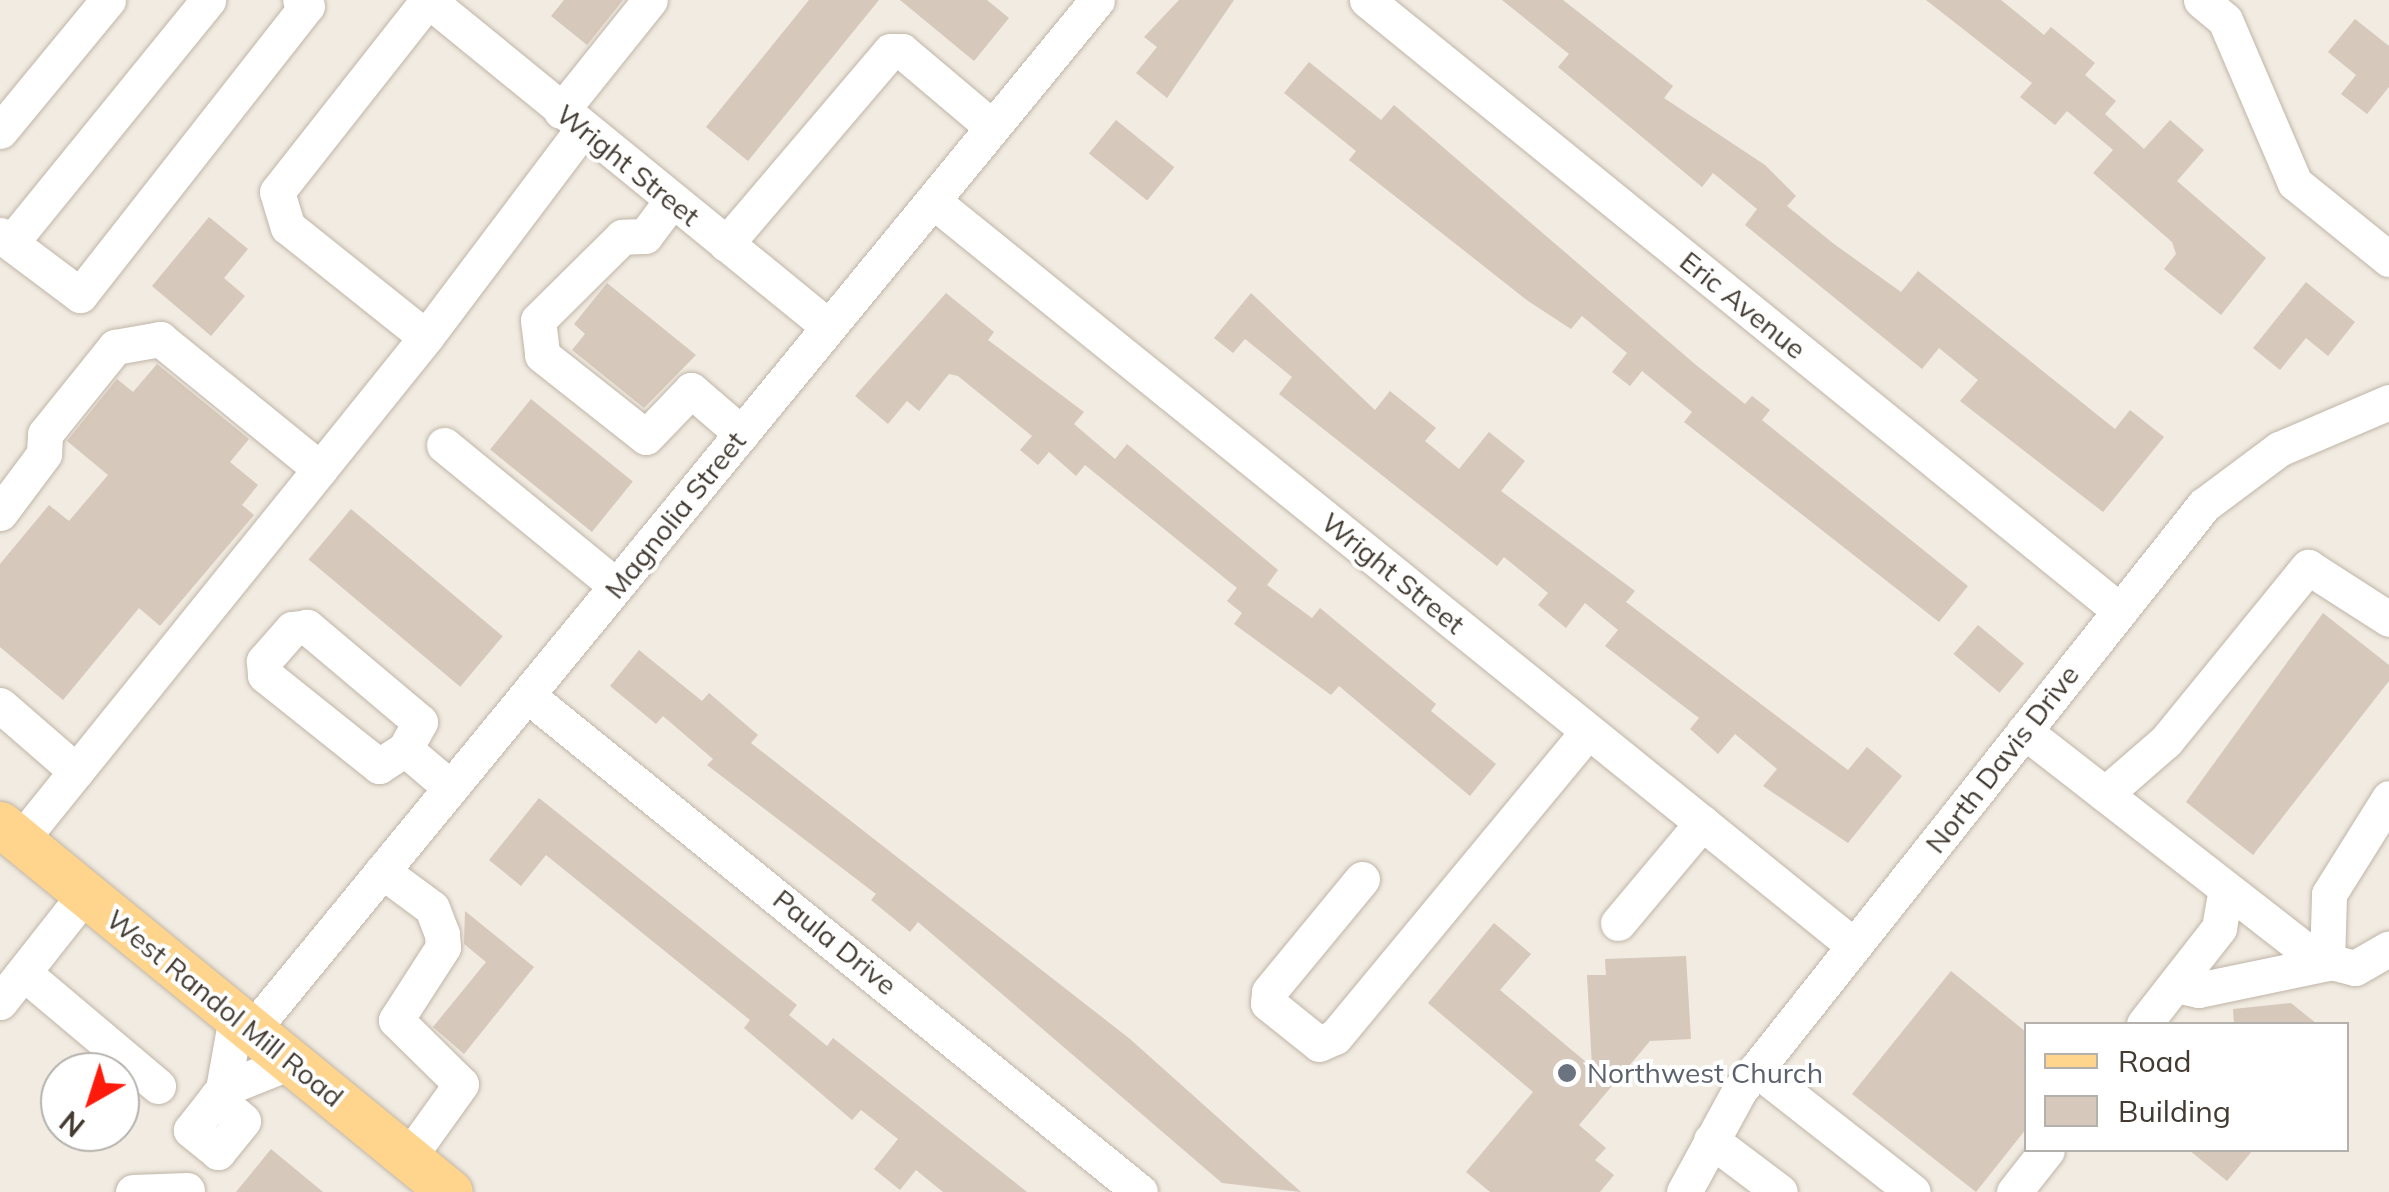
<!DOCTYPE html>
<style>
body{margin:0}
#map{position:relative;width:2389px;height:1192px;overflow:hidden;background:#f1ebe1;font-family:Mulish,sans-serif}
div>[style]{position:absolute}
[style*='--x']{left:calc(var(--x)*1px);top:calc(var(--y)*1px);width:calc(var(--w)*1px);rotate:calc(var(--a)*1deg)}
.building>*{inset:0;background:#d6c8ba;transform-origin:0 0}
.roads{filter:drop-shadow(0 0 2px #c0b5a7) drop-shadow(0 0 2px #c0b5a7)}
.minor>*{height:35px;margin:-17.5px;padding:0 17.5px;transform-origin:17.5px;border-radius:17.5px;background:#fff}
.major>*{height:45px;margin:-22.5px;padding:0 22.5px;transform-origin:22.5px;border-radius:22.5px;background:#ffd48d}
.dots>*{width:28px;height:28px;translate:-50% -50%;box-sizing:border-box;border:5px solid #fff;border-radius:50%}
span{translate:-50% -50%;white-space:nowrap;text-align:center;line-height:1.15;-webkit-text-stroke:8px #fff;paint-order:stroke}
.street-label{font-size:28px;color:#433b32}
.worship-label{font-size:28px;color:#5b616d}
.left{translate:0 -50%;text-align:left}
.legend{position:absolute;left:2024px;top:1022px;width:325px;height:130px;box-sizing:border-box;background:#fff;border:2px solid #b4b1ad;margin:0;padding:12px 18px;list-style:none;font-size:30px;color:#433b32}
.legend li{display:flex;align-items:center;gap:20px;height:50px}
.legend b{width:50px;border:2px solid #b4b1ad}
.north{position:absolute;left:40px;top:1052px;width:100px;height:100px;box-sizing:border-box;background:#fff;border:2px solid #b4b1ad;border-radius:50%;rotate:219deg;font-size:28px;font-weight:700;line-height:40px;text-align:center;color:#433b32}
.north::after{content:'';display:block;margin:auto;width:35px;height:45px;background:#ff1a0b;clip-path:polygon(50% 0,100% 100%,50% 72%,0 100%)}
</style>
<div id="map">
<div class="building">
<div style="clip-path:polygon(564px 0,623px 0,587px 45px,551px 16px)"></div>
<div style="clip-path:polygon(809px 0,879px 0,748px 161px,706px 127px)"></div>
<div style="clip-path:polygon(900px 0,987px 0,1009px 18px,974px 61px)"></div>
<div style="clip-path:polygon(1179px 0,1234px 0,1167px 98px,1136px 73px,1157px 47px,1144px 37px)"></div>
<div style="clip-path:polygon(1502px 0,1563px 0,1673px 86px,1664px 98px,1765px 165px,1796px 196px,1787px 206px,1834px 244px,1901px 292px,1918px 271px,2115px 429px,2130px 410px,2164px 437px,2103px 512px,1960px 401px,1978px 380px,1939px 348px,1922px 369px,1745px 225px,1757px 209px,1713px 173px,1702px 187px,1558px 67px,1569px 54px)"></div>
<div style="clip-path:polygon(1926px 0,2001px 0,2044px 35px,2051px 27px,2095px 63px,2085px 75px,2116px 101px,2105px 114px,2144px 149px,2170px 120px,2204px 150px,2177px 181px,2266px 258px,2221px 315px,2164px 269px,2176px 254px,2172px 242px,2093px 173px,2113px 150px,2067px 111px,2055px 125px,2020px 97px,2032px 83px)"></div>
<div style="clip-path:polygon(2355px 19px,2389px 46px,2389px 87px,2367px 114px,2341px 94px,2356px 75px,2328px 52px)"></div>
<div style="clip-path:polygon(1309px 62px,1381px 120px,1394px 105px,1696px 365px,1745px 404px,1752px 396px,1770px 410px,1762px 420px,1968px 586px,1939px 622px,1684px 422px,1692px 412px,1642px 371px,1630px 386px,1612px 372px,1627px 353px,1582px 316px,1571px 329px,1528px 301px,1349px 160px,1356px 151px,1284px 93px)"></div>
<div style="left:1116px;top:120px;width:75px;height:43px;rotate:39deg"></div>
<div style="clip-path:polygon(209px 217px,248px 249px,224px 278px,245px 296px,211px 336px,152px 286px)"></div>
<div style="clip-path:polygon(2306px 282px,2355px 322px,2328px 356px,2306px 338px,2280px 370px,2253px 348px)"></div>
<div style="clip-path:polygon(607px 283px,696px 355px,644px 408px,572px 350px,585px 334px,574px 324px)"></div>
<div style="clip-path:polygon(946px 293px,994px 332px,988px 340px,1084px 412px,1074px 424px,1115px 459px,1127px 444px,1278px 570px,1267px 585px,1312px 618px,1320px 608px,1436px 704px,1431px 711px,1496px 764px,1470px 796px,1339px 686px,1331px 695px,1234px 624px,1242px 613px,1227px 601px,1237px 588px,1085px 465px,1076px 476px,1049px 452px,1038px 465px,1020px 450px,1032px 436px,958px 376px,949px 374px,919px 411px,907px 401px,888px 424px,855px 396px)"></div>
<div style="clip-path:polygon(1251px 293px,1375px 410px,1390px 391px,1436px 428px,1425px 441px,1459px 469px,1489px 432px,1525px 461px,1501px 491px,1635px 591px,1626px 602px,1848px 770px,1867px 747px,1902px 776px,1848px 843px,1763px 786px,1777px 769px,1735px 734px,1718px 754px,1690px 729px,1699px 718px,1605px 646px,1618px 630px,1585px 603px,1566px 628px,1538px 605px,1548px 593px,1504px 557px,1497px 566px,1279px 394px,1292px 377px,1245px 339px,1233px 353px,1214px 338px)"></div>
<div style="clip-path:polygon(157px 364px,249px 439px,230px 462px,258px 485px,242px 505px,254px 515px,160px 626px,139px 608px,63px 700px,0 647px,0 564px,49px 505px,69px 521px,108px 475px,67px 441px,117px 379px,133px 392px)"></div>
<div style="left:531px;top:399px;width:131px;height:65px;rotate:39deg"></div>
<div style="left:351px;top:509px;width:198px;height:66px;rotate:40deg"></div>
<div style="clip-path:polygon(2323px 613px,2389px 665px,2389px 681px,2253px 855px,2186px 802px)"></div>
<div style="left:1978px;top:625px;width:60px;height:38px;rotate:40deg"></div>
<div style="clip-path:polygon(639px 650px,702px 701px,709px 693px,758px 735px,751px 743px,1130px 1039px,1301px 1192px,1222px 1183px,918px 922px,910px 932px,871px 900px,876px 894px,707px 765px,713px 759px,663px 716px,656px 724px,610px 686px)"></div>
<div style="clip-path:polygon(539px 798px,797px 1005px,789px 1015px,827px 1046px,833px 1038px,1027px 1192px,943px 1192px,916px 1170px,900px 1190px,874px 1169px,898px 1139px,861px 1110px,852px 1120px,744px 1028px,750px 1020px,546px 855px,521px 886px,489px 860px)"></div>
<div style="clip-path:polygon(465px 911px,534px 967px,464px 1054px,433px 1027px,486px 962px,464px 944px)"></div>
<div style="clip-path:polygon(1494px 923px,1531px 954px,1500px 990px,1592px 1067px,1587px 975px,1606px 975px,1605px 959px,1686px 956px,1691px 1039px,1650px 1041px,1579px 1125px,1606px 1148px,1595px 1160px,1614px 1175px,1600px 1192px,1490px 1192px,1466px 1172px,1533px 1092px,1428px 1003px)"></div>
<div style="clip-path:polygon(1951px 971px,2026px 1032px,2026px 1129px,1976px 1192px,1852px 1094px)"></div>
<div style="clip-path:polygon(2291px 1003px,2317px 1024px,2234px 1024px,2233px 1009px)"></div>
<div style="clip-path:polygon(271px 1149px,323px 1192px,236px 1192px)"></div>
<div style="clip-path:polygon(2189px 1150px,2253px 1150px,2227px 1181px)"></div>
</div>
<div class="roads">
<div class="minor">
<div style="--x:428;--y:0;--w:244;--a:128.2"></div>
<div style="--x:277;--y:192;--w:37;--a:73"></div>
<div style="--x:288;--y:227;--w:176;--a:38.6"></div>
<div style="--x:426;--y:337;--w:261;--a:-53"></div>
<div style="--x:428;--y:0;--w:517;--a:39.2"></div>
<div style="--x:1367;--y:0;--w:968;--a:39.05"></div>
<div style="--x:2201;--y:0;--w:31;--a:40"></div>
<div style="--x:2225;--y:20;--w:177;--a:66.8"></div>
<div style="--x:2295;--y:183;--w:121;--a:39"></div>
<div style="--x:561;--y:111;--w:142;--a:-51.3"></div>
<div style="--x:0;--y:131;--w:170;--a:-50.5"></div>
<div style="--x:672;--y:200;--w:45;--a:126.9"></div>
<div style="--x:645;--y:236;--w:23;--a:178"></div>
<div style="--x:622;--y:237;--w:118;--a:135.3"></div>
<div style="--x:538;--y:320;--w:35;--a:83"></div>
<div style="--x:542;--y:355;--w:132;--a:38.3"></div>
<div style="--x:646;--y:437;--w:65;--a:-46.2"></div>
<div style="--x:691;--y:390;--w:67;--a:40.8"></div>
<div style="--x:933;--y:201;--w:1183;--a:38.96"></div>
<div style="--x:0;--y:235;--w:100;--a:36.9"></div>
<div style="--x:80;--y:295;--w:367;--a:-51.9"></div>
<div style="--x:307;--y:6;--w:9;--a:-139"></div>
<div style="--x:14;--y:239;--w:308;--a:-50.9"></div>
<div style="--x:726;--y:244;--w:253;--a:-49.6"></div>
<div style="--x:890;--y:51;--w:12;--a:0"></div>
<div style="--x:902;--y:51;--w:118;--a:40.2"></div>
<div style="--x:444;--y:445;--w:222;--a:39.3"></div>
<div style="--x:320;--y:469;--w:169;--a:-51.2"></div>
<div style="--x:0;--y:513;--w:74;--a:-53.3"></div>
<div style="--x:44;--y:454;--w:20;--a:-87"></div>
<div style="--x:45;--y:434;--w:112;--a:-51.2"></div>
<div style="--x:115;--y:347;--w:46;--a:-10.1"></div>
<div style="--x:160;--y:339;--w:206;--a:39.1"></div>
<div style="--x:320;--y:469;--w:478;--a:128.9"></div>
<div style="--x:527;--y:695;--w:789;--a:39.03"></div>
<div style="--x:0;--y:705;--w:101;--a:41"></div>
<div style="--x:2024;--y:731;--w:370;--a:37.9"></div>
<div style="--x:2316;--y:958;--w:40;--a:14.4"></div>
<div style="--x:2355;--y:968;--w:39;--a:-30"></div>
<div style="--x:405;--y:749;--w:31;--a:-61"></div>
<div style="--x:420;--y:722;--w:148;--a:-139.9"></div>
<div style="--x:307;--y:627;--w:15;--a:172"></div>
<div style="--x:292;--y:629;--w:43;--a:131.2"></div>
<div style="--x:264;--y:661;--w:14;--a:86"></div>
<div style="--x:265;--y:675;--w:146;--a:38.6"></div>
<div style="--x:379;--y:766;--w:31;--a:-33"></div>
<div style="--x:405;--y:749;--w:60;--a:40.3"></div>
<div style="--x:2105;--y:794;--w:81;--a:-41"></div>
<div style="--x:2166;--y:741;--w:225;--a:-50.8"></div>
<div style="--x:2308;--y:567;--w:96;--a:32.7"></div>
<div style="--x:382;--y:871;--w:62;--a:36.5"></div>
<div style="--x:432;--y:908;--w:28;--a:69"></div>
<div style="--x:442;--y:934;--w:13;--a:86"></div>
<div style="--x:443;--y:947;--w:87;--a:122.8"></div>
<div style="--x:396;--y:1020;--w:91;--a:44.6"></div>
<div style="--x:461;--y:1084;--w:91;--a:125.6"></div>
<div style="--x:1362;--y:879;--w:146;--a:129.5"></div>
<div style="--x:1269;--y:992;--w:11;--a:95"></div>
<div style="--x:1268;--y:1003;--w:65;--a:38.8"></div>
<div style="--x:1319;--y:1044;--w:17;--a:-24"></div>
<div style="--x:1335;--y:1037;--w:397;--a:-50.4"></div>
<div style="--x:1618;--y:923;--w:131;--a:-50"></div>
<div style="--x:2327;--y:963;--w:69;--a:-88.3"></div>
<div style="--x:2329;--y:894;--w:113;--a:-58"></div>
<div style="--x:25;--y:974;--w:174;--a:40.1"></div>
<div style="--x:2175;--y:985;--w:24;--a:12"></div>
<div style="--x:2198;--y:990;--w:132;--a:-11.8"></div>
<div style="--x:0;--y:1002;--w:137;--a:-51.8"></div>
<div style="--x:236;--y:1017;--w:73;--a:100.2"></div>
<div style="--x:223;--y:1089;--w:72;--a:-21.9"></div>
<div style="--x:2144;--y:1024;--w:122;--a:-52"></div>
<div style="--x:2219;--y:928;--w:40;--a:-80"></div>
<div style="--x:252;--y:1030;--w:1332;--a:-50.63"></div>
<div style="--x:1756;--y:1069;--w:199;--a:38.1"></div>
<div style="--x:216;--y:1098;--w:35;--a:40"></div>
<div style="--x:243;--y:1121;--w:40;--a:129"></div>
<div style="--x:218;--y:1152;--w:35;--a:-141"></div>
<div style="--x:191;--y:1130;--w:41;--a:-52"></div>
<div style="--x:216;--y:1098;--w:11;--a:-52"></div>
<div style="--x:1711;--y:1140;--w:86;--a:37"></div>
<div style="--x:133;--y:1192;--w:54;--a:-2.1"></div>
<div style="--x:1684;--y:1192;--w:115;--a:-61.4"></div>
<div style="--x:1739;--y:1091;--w:748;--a:-51.57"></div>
<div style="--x:2204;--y:505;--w:94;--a:-36.7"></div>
<div style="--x:2279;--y:449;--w:120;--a:-23.1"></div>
<div style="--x:2014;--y:1192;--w:53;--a:-51.8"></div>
</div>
<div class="major">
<div style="--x:0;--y:824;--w:581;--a:39.28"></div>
</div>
</div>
<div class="dots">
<div style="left:1567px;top:1073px;background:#6b7280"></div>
</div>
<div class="street-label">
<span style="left:628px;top:165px;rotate:39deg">Wright Street</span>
<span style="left:1743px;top:305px;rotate:39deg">Eric Avenue</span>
<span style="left:675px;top:515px;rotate:-51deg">Magnolia Street</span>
<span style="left:1393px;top:573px;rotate:39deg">Wright Street</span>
<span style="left:2002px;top:759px;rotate:-52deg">North Davis Drive</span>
<span style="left:835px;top:942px;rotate:39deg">Paula Drive</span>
<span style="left:225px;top:1008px;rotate:39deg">West Randol Mill Road</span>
</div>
<div class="worship-label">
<span class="left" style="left:1587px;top:1073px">Northwest Church</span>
</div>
<ul class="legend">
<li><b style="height:12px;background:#ffd48d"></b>Road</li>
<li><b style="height:28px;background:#d6c8ba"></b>Building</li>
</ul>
<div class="north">N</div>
</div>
